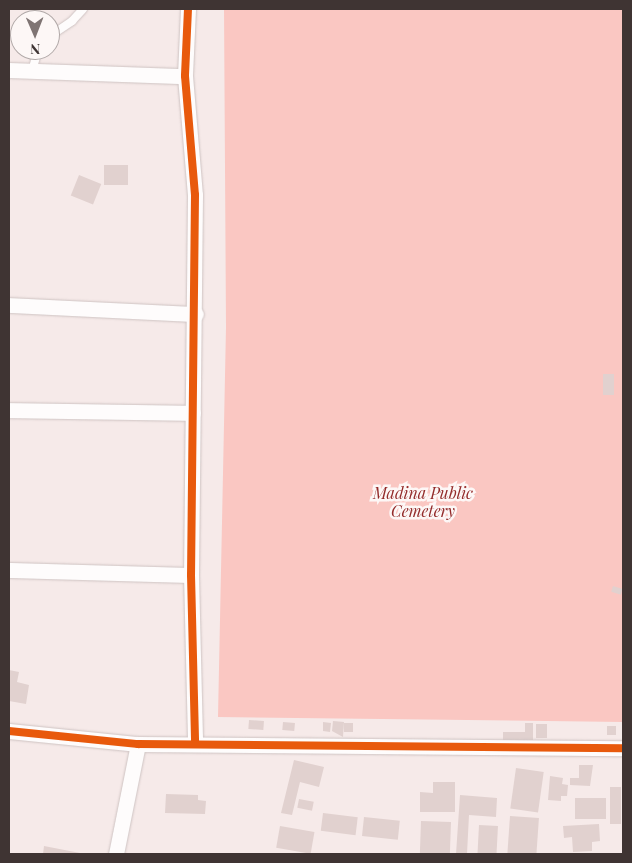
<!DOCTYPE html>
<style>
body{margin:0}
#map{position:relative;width:632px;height:863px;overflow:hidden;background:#f6eae9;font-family:"Playfair Display",serif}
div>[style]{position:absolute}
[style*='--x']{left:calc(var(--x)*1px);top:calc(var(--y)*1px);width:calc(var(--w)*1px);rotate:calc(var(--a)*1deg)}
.green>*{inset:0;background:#fac7c2}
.building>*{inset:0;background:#e1d1cf;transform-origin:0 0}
.roads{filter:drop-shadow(0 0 1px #cec3c2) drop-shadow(0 0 1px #cec3c2)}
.lane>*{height:8px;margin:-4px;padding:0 4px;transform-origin:4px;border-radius:4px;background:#fefcfc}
.street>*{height:15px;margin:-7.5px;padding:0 7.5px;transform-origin:7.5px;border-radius:7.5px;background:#fefcfc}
.cycleway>*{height:8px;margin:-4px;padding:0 4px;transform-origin:4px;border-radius:4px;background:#e8590c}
span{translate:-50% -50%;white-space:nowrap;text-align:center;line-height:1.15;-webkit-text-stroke:5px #fdf7f6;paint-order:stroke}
.park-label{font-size:16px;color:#932b2a;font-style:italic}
.frame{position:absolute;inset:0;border:10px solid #3f3433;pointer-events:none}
.north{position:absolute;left:10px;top:10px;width:50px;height:50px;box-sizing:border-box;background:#fdf7f6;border:1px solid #b1a9a8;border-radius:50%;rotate:179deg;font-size:14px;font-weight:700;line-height:20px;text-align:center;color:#3f3433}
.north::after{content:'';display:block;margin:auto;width:18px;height:22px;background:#7f7473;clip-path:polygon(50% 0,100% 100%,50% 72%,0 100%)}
</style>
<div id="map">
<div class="green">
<div style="clip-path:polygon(224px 9px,623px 9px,623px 722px,218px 717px,226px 327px)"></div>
</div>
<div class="building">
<div style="left:104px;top:165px;width:24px;height:20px"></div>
<div style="left:79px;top:175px;width:24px;height:22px;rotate:22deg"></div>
<div style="left:603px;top:374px;width:11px;height:21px"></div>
<div style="left:613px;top:586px;width:10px;height:6px;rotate:17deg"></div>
<div style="clip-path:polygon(9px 670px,19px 672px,17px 682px,29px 685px,26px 704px,9px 701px)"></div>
<div style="left:249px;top:720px;width:15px;height:9px;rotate:4deg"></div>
<div style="clip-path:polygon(333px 721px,344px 722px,343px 737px,332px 731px)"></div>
<div style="left:283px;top:722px;width:12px;height:8px;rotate:5deg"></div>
<div style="clip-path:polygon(323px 722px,331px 723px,330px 732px,323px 731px)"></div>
<div style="left:344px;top:723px;width:9px;height:9px"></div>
<div style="clip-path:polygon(525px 723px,533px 723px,533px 740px,503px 740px,503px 732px,525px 732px)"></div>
<div style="left:536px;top:724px;width:11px;height:14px"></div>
<div style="left:607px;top:726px;width:9px;height:9px"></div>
<div style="clip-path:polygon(294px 760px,324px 767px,319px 787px,300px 782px,292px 815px,281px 813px)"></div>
<div style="clip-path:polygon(579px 765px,593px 765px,590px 786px,570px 785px,570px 778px,579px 778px)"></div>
<div style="left:516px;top:768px;width:28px;height:41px;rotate:8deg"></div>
<div style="clip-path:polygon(550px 776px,563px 778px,562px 784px,568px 785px,567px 796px,561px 796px,561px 801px,548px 800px)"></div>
<div style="clip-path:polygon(433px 782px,455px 782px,455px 812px,420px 812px,420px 792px,433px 793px)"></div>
<div style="left:610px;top:787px;width:11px;height:37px"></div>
<div style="clip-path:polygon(166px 794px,198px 795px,198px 800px,206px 801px,205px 814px,165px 813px)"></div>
<div style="clip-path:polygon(460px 795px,497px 798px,496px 817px,469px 815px,467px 854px,456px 854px)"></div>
<div style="left:575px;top:798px;width:31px;height:21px"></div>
<div style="left:299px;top:799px;width:15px;height:9px;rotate:11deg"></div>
<div style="left:323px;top:813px;width:35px;height:18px;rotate:7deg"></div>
<div style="left:510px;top:816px;width:29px;height:37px;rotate:4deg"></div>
<div style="left:364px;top:817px;width:36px;height:19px;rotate:6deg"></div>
<div style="left:421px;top:821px;width:30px;height:33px;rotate:2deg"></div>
<div style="clip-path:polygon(599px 824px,600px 841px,592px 842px,592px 851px,573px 852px,572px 837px,564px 838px,563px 826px)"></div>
<div style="left:479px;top:825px;width:19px;height:29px;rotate:3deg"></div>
<div style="left:280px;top:826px;width:35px;height:22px;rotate:10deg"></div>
<div style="clip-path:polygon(44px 846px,80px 853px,80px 854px,43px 854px)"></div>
</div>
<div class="roads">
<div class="lane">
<div style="--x:50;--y:36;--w:27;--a:-34"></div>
<div style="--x:72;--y:21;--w:16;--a:-47"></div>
<div style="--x:32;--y:71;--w:22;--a:-74"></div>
</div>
<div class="street">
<div style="--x:188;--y:9;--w:67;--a:92.6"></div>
<div style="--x:185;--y:76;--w:119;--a:85.2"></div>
<div style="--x:195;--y:195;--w:380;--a:90.6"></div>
<div style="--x:191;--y:575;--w:169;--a:88.6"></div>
<div style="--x:9;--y:70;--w:176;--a:2"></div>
<div style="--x:9;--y:305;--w:187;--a:2.8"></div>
<div style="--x:9;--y:410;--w:184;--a:0.9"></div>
<div style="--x:9;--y:570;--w:182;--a:1.6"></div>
<div style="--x:9;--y:731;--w:130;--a:5.8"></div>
<div style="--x:138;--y:744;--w:485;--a:0.5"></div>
<div style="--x:116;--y:854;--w:112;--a:-78.7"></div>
</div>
</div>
<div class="cycleway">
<div style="--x:188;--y:9;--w:67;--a:92.6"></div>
<div style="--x:185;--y:76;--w:119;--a:85.2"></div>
<div style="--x:195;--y:195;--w:380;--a:90.6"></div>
<div style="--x:191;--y:575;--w:169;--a:88.6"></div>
<div style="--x:9;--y:731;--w:130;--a:5.8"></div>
<div style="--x:138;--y:744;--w:485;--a:0.5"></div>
</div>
<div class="park-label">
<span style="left:423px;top:502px">Madina Public<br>Cemetery</span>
</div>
<div class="frame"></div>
<div class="north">N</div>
</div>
